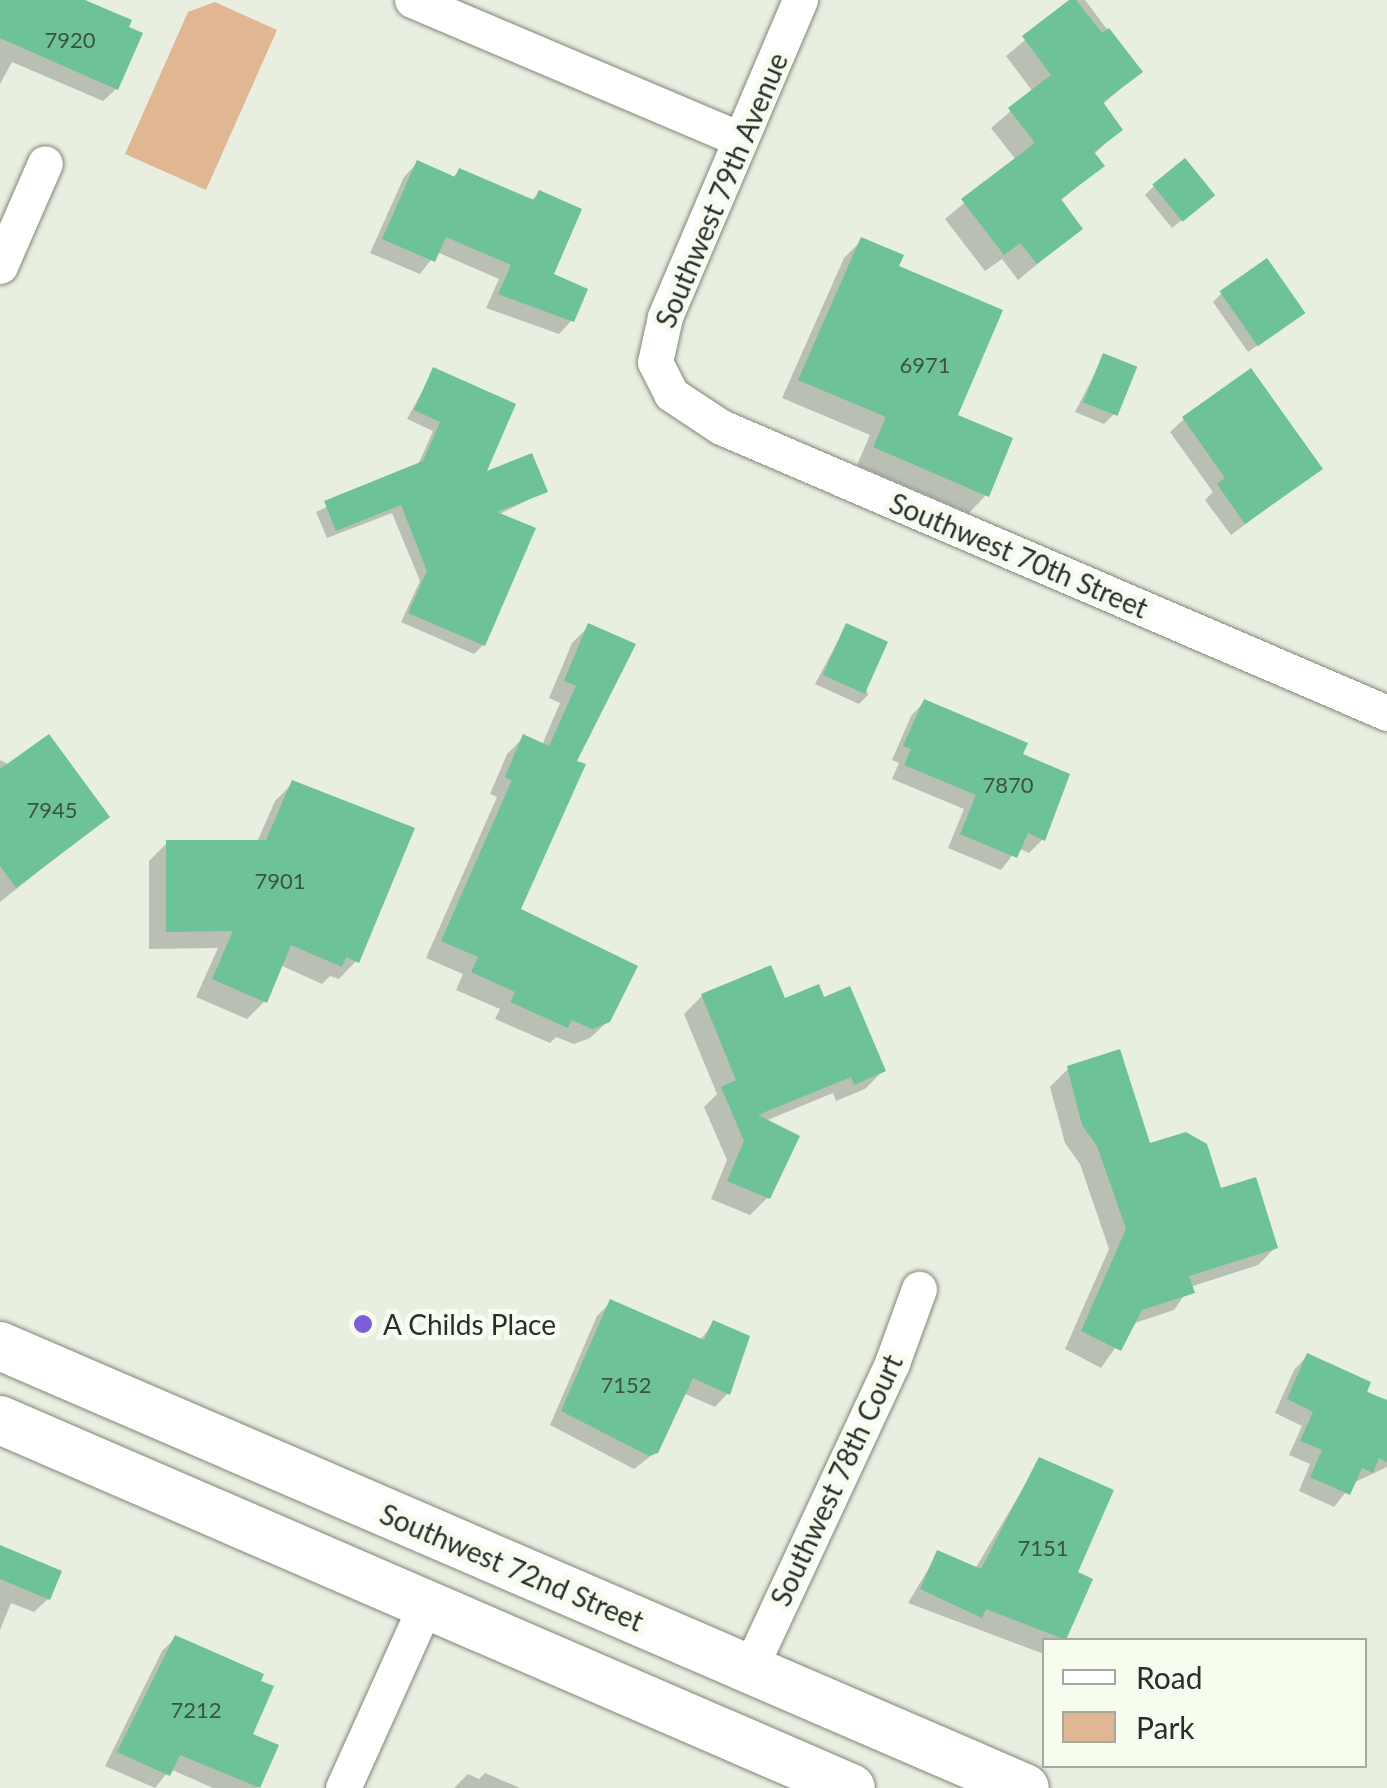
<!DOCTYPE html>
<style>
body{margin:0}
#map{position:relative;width:1387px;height:1788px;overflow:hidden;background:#e8efe0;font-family:Lato,sans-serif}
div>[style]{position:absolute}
.green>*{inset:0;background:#e1b692}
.shadow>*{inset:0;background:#0003}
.building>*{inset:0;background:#6dc297;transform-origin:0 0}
.roads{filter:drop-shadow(0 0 2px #808678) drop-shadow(0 0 2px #808678)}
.minor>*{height:35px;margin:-17.5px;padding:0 17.5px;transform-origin:17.5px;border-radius:17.5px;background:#fff}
.secondary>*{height:48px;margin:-24px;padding:0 24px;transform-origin:24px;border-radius:24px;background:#fff}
.dots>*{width:28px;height:28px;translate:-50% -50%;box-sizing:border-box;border:5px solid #f6fcee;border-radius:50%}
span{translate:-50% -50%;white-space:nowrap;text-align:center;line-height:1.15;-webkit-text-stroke:10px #f6fcee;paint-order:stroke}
.number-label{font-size:22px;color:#3c5344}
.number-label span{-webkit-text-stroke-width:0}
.street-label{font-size:28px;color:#2b2e28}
.poi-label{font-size:28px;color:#2b2e28}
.left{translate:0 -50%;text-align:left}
.legend{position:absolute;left:1042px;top:1638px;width:325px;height:130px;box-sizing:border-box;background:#f6fcee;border:2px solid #a5aa9f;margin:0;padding:12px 18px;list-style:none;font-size:30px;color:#2b2e28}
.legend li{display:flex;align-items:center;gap:20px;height:50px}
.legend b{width:50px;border:2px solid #a5aa9f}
</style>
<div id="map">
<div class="green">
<div style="clip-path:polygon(215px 2px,277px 30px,206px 190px,125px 154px,188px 12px)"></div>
</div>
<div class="shadow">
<div style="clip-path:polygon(0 0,78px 0,116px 89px,103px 101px,12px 62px,0 84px)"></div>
<div style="clip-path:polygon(1073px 0,1085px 0,1139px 72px,1102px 105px,1120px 130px,1093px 155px,1101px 166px,1059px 202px,1080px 229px,1018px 280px,1002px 259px,985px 271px,945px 219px,1016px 160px,991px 128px,1033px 92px,1006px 56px)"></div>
<div style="clip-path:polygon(417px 163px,452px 178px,460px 170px,530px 202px,539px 193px,550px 275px,572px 320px,559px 334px,486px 308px,499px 279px,437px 252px,420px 274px,370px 253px,404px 177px)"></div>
<div style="clip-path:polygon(1154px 186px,1203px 203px,1172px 228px,1145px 195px)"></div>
<div style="clip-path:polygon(862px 240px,896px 267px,986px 495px,969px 513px,857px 465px,870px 435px,782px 398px,844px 258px)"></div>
<div style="clip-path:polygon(1222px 293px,1302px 313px,1248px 352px,1213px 302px)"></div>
<div style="clip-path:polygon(1104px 356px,1113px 415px,1104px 424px,1075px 412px)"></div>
<div style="clip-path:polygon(434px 370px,482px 476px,545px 491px,498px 515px,483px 645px,474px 654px,401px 622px,420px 581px,392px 513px,327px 538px,316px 512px,418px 465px,433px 431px,407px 419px)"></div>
<div style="clip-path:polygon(1184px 419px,1320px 468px,1231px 535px,1205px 500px,1213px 492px,1170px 432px)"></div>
<div style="clip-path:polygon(589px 626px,574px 762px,518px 910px,608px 1021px,590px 1038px,574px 1044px,556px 1037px,550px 1043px,495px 1019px,500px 1009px,456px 990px,463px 974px,426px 958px,497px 797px,490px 794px,507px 754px,524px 737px,542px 745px,560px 703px,549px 698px,572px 643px)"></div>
<div style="clip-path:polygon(846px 626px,868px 695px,859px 704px,815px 684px)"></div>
<div style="clip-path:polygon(924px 702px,1020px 756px,1043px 839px,1029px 853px,1018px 848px,1001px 870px,948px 848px,964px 809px,892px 779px,899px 763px,892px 760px,911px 716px)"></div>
<div style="clip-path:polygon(0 760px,107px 817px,0 902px)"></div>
<div style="clip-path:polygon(293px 783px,356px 961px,339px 979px,330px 976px,322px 984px,280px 965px,265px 1001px,247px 1019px,196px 997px,218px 948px,149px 949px,149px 861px,167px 843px,257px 842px,275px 801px)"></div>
<div style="clip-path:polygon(702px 996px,823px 1000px,883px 1071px,865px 1089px,836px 1101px,833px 1093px,765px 1121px,768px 1197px,750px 1215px,711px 1199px,727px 1160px,704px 1107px,717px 1094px,684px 1014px)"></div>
<div style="clip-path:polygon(1068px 1069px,1149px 1147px,1219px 1191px,1276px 1247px,1258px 1265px,1190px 1287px,1174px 1310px,1132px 1324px,1101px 1368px,1065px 1349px,1109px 1249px,1080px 1164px,1065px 1143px,1050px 1087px)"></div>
<div style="clip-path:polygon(611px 1302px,699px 1341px,714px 1323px,728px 1393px,715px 1407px,683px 1393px,656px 1452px,634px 1469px,550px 1425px,597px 1316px)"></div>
<div style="clip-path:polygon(1307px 1356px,1387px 1403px,1387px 1467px,1353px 1483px,1334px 1507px,1299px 1491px,1310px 1464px,1289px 1455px,1302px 1426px,1275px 1413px,1294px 1370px)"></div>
<div style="clip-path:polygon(1040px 1460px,1074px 1574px,1090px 1581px,1063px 1640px,1044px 1640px,1044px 1654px,908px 1603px,938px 1553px,975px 1569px)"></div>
<div style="clip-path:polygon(0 1548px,48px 1599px,34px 1612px,11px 1603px,0 1630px)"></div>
<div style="clip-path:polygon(175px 1638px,249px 1735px,276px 1747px,257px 1788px,213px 1788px,170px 1769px,155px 1788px,105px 1766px,162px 1651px)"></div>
<div style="clip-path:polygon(485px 1773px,520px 1788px,454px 1788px,468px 1774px,479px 1779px)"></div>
</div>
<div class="building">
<div style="clip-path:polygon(0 0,85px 0,132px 20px,129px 27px,143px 33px,118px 90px,0 38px)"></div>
<div style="clip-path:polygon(1069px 0,1076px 0,1102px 33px,1109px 28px,1143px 72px,1103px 102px,1123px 130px,1094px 152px,1105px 166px,1061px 199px,1083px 229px,1037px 264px,1020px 243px,1004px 255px,961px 199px,1035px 143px,1008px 108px,1051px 75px,1022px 36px)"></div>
<div style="left:1185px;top:158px;width:48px;height:42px;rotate:51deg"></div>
<div style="clip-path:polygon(417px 160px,455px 177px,459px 168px,534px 200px,539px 190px,582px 209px,554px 274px,588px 289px,574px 322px,498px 294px,511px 265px,446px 237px,435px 262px,382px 239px)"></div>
<div style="clip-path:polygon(861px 237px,904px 255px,899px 266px,1003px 310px,958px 415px,1013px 438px,989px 497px,873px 447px,886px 417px,798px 380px)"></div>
<div style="left:1267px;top:258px;width:67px;height:58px;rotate:55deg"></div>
<div style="left:1103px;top:353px;width:37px;height:53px;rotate:22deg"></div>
<div style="clip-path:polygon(433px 367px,516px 404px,487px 471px,532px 453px,548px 492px,497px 512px,536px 528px,485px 646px,408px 613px,427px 571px,401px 505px,336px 531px,324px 501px,423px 461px,440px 422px,414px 410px)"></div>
<div style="clip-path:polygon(1251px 368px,1323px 469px,1245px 524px,1217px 484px,1225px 478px,1182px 417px)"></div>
<div style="clip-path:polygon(588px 623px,636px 644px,577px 761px,586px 764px,521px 909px,638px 966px,610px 1022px,592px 1029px,572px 1020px,568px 1028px,510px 1002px,515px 992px,471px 972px,478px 957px,441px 941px,512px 780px,505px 777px,523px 734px,549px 746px,576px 686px,564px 681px)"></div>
<div style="left:846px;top:623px;width:46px;height:57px;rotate:24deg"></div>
<div style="clip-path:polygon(924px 699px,1028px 743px,1023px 754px,1070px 774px,1045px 841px,1028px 833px,1017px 858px,960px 834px,976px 795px,904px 765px,911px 749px,903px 746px)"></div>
<div style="clip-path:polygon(49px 734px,110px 817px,16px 888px,0 866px,0 769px)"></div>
<div style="clip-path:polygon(292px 780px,415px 828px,359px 963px,346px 957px,342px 967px,291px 945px,267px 1003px,212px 979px,233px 931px,166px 932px,166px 840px,266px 840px)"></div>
<div style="clip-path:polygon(771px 965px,785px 998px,819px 984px,824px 997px,850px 986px,886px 1071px,854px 1085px,851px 1077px,758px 1115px,800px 1136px,770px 1199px,727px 1181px,744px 1141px,721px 1087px,736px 1080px,701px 994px)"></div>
<div style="clip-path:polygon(1120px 1049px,1150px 1143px,1186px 1132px,1207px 1144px,1221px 1188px,1256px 1177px,1278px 1248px,1189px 1276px,1195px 1293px,1142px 1310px,1121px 1351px,1081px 1331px,1126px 1229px,1097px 1146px,1082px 1125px,1067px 1066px)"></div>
<div style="clip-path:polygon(610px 1299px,704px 1340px,713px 1320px,750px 1336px,730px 1395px,693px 1378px,658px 1453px,649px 1456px,561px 1411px)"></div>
<div style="clip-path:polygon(1307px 1353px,1371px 1382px,1367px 1392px,1387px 1400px,1387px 1462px,1379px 1458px,1373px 1473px,1362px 1468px,1350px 1495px,1310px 1477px,1322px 1450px,1300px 1441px,1313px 1412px,1287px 1399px)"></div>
<div style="clip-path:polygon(1039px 1457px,1114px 1490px,1078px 1572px,1093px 1579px,1066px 1640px,986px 1609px,982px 1618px,920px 1589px,937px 1550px,981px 1569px)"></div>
<div style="clip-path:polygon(0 1545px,62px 1571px,50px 1600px,0 1579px)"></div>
<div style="clip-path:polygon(175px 1635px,264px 1674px,261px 1681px,274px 1686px,253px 1734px,279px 1745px,260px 1788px,180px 1755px,170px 1776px,117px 1752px)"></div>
</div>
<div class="roads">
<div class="minor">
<div style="left:412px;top:0;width:356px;rotate:23deg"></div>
<div style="left:800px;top:0;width:345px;rotate:113.1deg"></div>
<div style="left:665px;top:317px;width:46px;rotate:102.5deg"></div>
<div style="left:655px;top:362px;width:36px;rotate:63deg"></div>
<div style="left:671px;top:394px;width:60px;rotate:33.4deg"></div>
<div style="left:721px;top:427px;width:725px;rotate:23.24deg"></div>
<div style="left:0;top:266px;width:112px;rotate:-66.4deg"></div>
<div style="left:749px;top:1670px;width:339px;rotate:-65deg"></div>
<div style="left:892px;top:1363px;width:79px;rotate:-70deg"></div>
<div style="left:343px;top:1788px;width:202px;rotate:-65.7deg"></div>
</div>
<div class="secondary">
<div style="left:0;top:1346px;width:1116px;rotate:23.33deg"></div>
<div style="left:0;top:1420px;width:927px;rotate:23.39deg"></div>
</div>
</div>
<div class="dots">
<div style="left:363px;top:1324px;background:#7d5ed9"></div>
</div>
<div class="number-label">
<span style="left:70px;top:40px">7920</span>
<span style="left:925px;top:365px">6971</span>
<span style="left:1008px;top:785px">7870</span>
<span style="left:52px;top:810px">7945</span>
<span style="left:280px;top:881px">7901</span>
<span style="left:626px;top:1385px">7152</span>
<span style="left:1043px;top:1548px">7151</span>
<span style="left:196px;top:1710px">7212</span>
</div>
<div class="street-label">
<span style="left:721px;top:190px;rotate:-67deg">Southwest 79th Avenue</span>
<span style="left:1019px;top:555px;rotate:23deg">Southwest 70th Street</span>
<span style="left:836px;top:1480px;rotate:-65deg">Southwest 78th Court</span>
<span style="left:512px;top:1567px;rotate:23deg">Southwest 72nd Street</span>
</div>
<div class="poi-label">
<span class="left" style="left:383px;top:1324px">A Childs Place</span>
</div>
<ul class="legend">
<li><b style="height:12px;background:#fff"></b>Road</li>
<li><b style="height:28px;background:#e1b692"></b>Park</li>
</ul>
</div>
